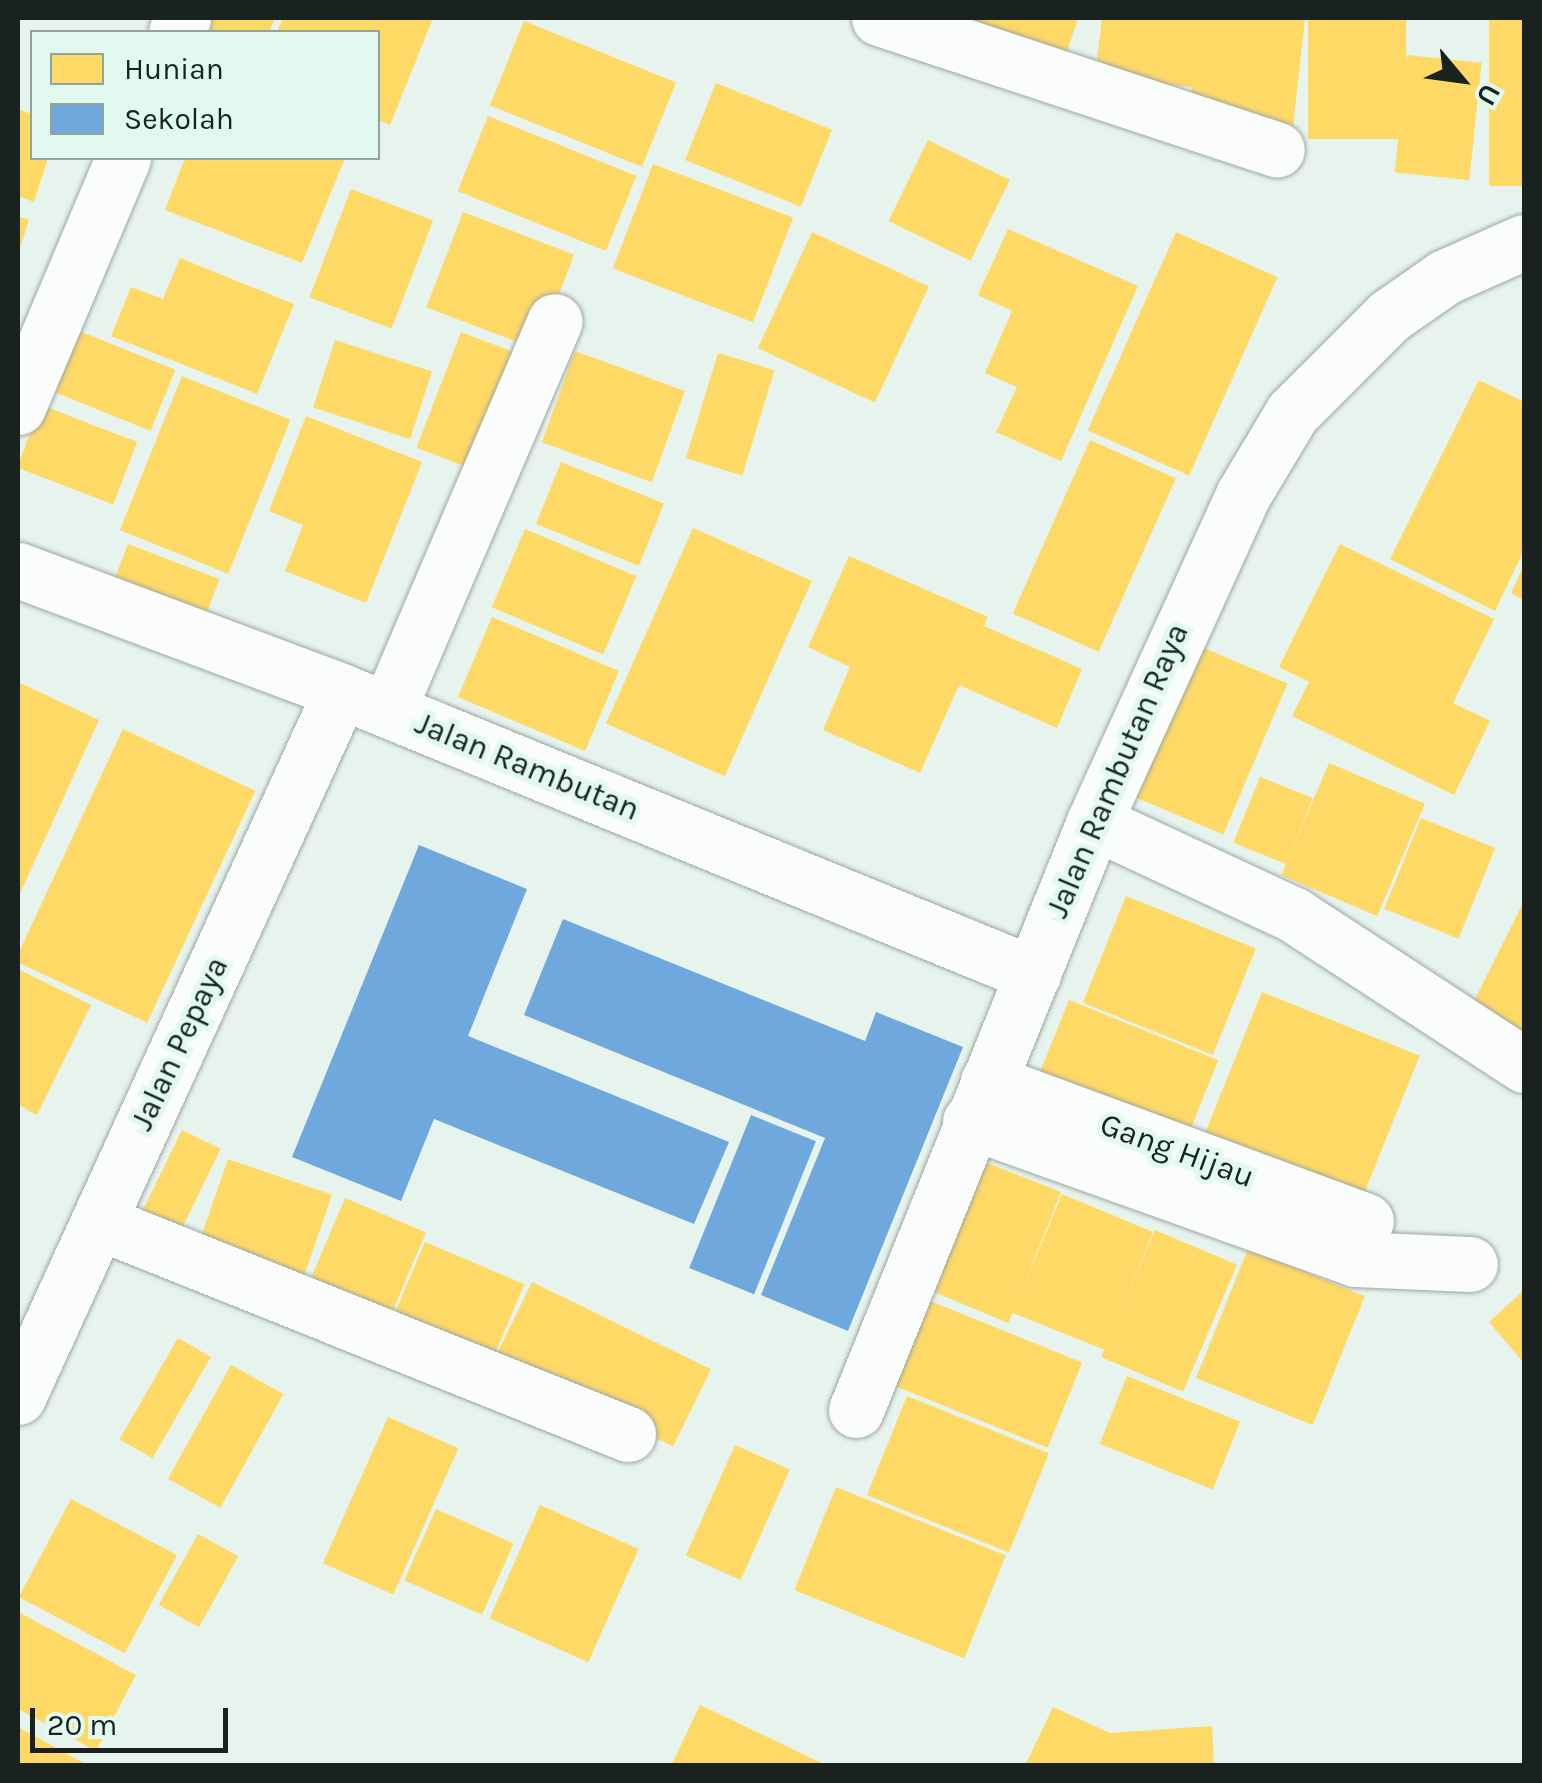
<!DOCTYPE html>
<style>
body{margin:0}
#map{position:relative;width:1542px;height:1783px;overflow:hidden;background:#e7f3ed;font-family:Karla,sans-serif}
div>[style]{position:absolute}
.homes>*{inset:0;background:#ffd966;transform-origin:0 0}
.schools>*{inset:0;background:#6fa8dc;transform-origin:0 0}
.roads{filter:drop-shadow(0 0 2px #9da7a2) drop-shadow(0 0 2px #9da7a2)}
.minor>*{height:55px;margin:-27.5px;padding:0 27.5px;transform-origin:27.5px;border-radius:27.5px;background:#fbfdfc}
span{translate:-50% -50%;white-space:nowrap;text-align:center;line-height:1.15;-webkit-text-stroke:10px #e1f9ee;paint-order:stroke}
.street-label{font-size:32px;color:#19221e}
.frame{position:absolute;inset:0;border:20px solid #19221e;pointer-events:none}
.legend{position:absolute;left:30px;top:30px;width:350px;height:130px;box-sizing:border-box;background:#e1f9ee;border:2px solid #91a39b;margin:0;padding:12px 18px;list-style:none;font-size:30px;color:#19221e}
.legend li{display:flex;align-items:center;gap:20px;height:50px}
.legend b{width:50px;border:2px solid #91a39b}
.north{position:absolute;left:1412px;top:30px;width:100px;height:100px;-webkit-text-stroke:8px #e1f9ee;paint-order:stroke;rotate:119deg;font-size:28px;font-weight:700;line-height:40px;text-align:center;color:#19221e}
.north::after{content:'';display:block;margin:auto;width:35px;height:45px;background:#19221e;clip-path:polygon(50% 0,100% 100%,50% 72%,0 100%)}
.scale{position:absolute;left:30px;top:1708px;width:198px;height:45px;box-sizing:border-box;border:5px solid #19221e;border-top:0;padding-left:12px;font-size:30px;line-height:35px;white-space:nowrap;color:#19221e;-webkit-text-stroke:8px #e1f9ee;paint-order:stroke}
</style>
<div id="map">
<div class="homes">
<div style="clip-path:polygon(203px 18px,275px 18px,269px 32px,197px 32px)"></div>
<div style="clip-path:polygon(283px 18px,433px 18px,390px 125px,378px 120px,378px 32px,277px 32px)"></div>
<div style="clip-path:polygon(977px 18px,1078px 18px,1065px 58px,973px 28px)"></div>
<div style="clip-path:polygon(1102px 18px,1305px 18px,1293px 127px,1189px 115px,1192px 87px,1095px 76px)"></div>
<div style="left:1308px;top:18px;width:98px;height:121px"></div>
<div style="left:1489px;top:18px;width:35px;height:168px"></div>
<div style="left:524px;top:21px;width:164px;height:91px;rotate:22deg"></div>
<div style="left:1407px;top:55px;width:75px;height:118px;rotate:6deg"></div>
<div style="left:716px;top:83px;width:125px;height:83px;rotate:22deg"></div>
<div style="clip-path:polygon(18px 109px,32px 114px,32px 158px,48px 158px,34px 202px,18px 196px)"></div>
<div style="left:488px;top:116px;width:160px;height:81px;rotate:22deg"></div>
<div style="left:928px;top:140px;width:91px;height:90px;rotate:26deg"></div>
<div style="clip-path:polygon(185px 158px,345px 158px,302px 263px,165px 210px)"></div>
<div style="left:653px;top:164px;width:150px;height:112px;rotate:21deg"></div>
<div style="left:351px;top:189px;width:88px;height:116px;rotate:21deg"></div>
<div style="left:463px;top:212px;width:119px;height:102px;rotate:21deg"></div>
<div style="clip-path:polygon(18px 216px,29px 220px,18px 254px)"></div>
<div style="clip-path:polygon(1008px 229px,1138px 286px,1061px 461px,996px 432px,1017px 387px,985px 373px,1012px 311px,978px 295px)"></div>
<div style="left:812px;top:232px;width:129px;height:128px;rotate:25deg"></div>
<div style="left:1176px;top:232px;width:111px;height:217px;rotate:24deg"></div>
<div style="clip-path:polygon(180px 258px,294px 304px,257px 394px,111px 336px,131px 287px,163px 299px)"></div>
<div style="left:77px;top:330px;width:106px;height:66px;rotate:22deg"></div>
<div style="left:461px;top:332px;width:59px;height:124px;rotate:21deg"></div>
<div style="left:335px;top:340px;width:102px;height:71px;rotate:18deg"></div>
<div style="left:575px;top:351px;width:117px;height:97px;rotate:20deg"></div>
<div style="left:718px;top:353px;width:59px;height:110px;rotate:17deg"></div>
<div style="left:182px;top:376px;width:117px;height:166px;rotate:22deg"></div>
<div style="clip-path:polygon(1479px 380px,1524px 402px,1524px 550px,1495px 611px,1390px 559px)"></div>
<div style="left:41px;top:405px;width:103px;height:67px;rotate:21deg"></div>
<div style="clip-path:polygon(306px 416px,422px 462px,366px 603px,285px 571px,303px 525px,269px 511px)"></div>
<div style="left:1090px;top:440px;width:94px;height:190px;rotate:24deg"></div>
<div style="left:561px;top:462px;width:111px;height:67px;rotate:22deg"></div>
<div style="left:693px;top:528px;width:130px;height:214px;rotate:24deg"></div>
<div style="left:525px;top:529px;width:121px;height:85px;rotate:23deg"></div>
<div style="left:128px;top:544px;width:98px;height:56px;rotate:21deg"></div>
<div style="clip-path:polygon(1340px 544px,1494px 619px,1453px 703px,1490px 721px,1454px 795px,1292px 716px,1309px 682px,1279px 667px)"></div>
<div style="clip-path:polygon(849px 556px,988px 617px,984px 626px,1082px 669px,1057px 728px,959px 685px,920px 773px,823px 730px,850px 667px,808px 647px)"></div>
<div style="clip-path:polygon(1524px 565px,1524px 600px,1511px 593px)"></div>
<div style="left:492px;top:617px;width:138px;height:87px;rotate:23deg"></div>
<div style="left:1199px;top:646px;width:96px;height:164px;rotate:23deg"></div>
<div style="clip-path:polygon(18px 682px,99px 720px,18px 898px)"></div>
<div style="left:123px;top:729px;width:146px;height:256px;rotate:25deg"></div>
<div style="left:1329px;top:763px;width:104px;height:122px;rotate:23deg"></div>
<div style="left:1260px;top:777px;width:57px;height:71px;rotate:22deg"></div>
<div style="left:1421px;top:818px;width:80px;height:98px;rotate:22deg"></div>
<div style="left:1126px;top:896px;width:140px;height:115px;rotate:22deg"></div>
<div style="clip-path:polygon(1524px 901px,1524px 1038px,1469px 1011px)"></div>
<div style="clip-path:polygon(18px 969px,91px 1005px,37px 1115px,18px 1105px)"></div>
<div style="left:1262px;top:992px;width:170px;height:154px;rotate:22deg"></div>
<div style="left:1069px;top:1000px;width:161px;height:97px;rotate:22deg"></div>
<div style="left:182px;top:1130px;width:43px;height:101px;rotate:26deg"></div>
<div style="clip-path:polygon(972px 1157px,1061px 1192px,1018px 1300px,1062px 1194px,1153px 1232px,1105px 1350px,1013px 1313px,1008px 1323px,920px 1286px)"></div>
<div style="left:228px;top:1159px;width:110px;height:85px;rotate:19deg"></div>
<div style="left:345px;top:1198px;width:88px;height:89px;rotate:23deg"></div>
<div style="left:1155px;top:1230px;width:89px;height:138px;rotate:23deg"></div>
<div style="left:425px;top:1242px;width:108px;height:77px;rotate:23deg"></div>
<div style="left:1248px;top:1249px;width:126px;height:139px;rotate:22deg"></div>
<div style="left:532px;top:1282px;width:199px;height:86px;rotate:26deg"></div>
<div style="clip-path:polygon(1524px 1290px,1524px 1363px,1489px 1322px)"></div>
<div style="left:930px;top:1301px;width:164px;height:92px;rotate:22deg"></div>
<div style="left:178px;top:1338px;width:38px;height:117px;rotate:30deg"></div>
<div style="left:231px;top:1365px;width:60px;height:130px;rotate:29deg"></div>
<div style="left:1127px;top:1376px;width:122px;height:73px;rotate:22deg"></div>
<div style="left:907px;top:1396px;width:153px;height:107px;rotate:22deg"></div>
<div style="left:388px;top:1417px;width:77px;height:160px;rotate:24deg"></div>
<div style="left:735px;top:1445px;width:60px;height:121px;rotate:24deg"></div>
<div style="left:836px;top:1487px;width:183px;height:111px;rotate:22deg"></div>
<div style="left:71px;top:1499px;width:120px;height:111px;rotate:28deg"></div>
<div style="left:540px;top:1505px;width:108px;height:124px;rotate:24deg"></div>
<div style="left:436px;top:1509px;width:85px;height:78px;rotate:24deg"></div>
<div style="left:198px;top:1534px;width:46px;height:81px;rotate:29deg"></div>
<div style="clip-path:polygon(18px 1612px,136px 1675px,96px 1751px,18px 1709px)"></div>
<div style="clip-path:polygon(700px 1705px,828px 1766px,671px 1766px)"></div>
<div style="clip-path:polygon(1053px 1707px,1110px 1733px,1212px 1726px,1214px 1766px,1025px 1766px)"></div>
<div style="clip-path:polygon(18px 1727px,89px 1766px,18px 1766px)"></div>
</div>
<div class="schools">
<div style="clip-path:polygon(419px 845px,527px 889px,468px 1036px,729px 1142px,694px 1224px,434px 1119px,401px 1201px,292px 1157px)"></div>
<div style="clip-path:polygon(563px 919px,865px 1041px,876px 1012px,963px 1047px,848px 1331px,761px 1295px,825px 1138px,524px 1015px)"></div>
<div style="left:751px;top:1115px;width:70px;height:165px;rotate:22deg"></div>
</div>
<div class="roads">
<div class="minor">
<div style="left:879px;top:18px;width:419px;rotate:18.3deg"></div>
<div style="left:176px;top:32px;width:16px;rotate:-63deg"></div>
<div style="left:18px;top:407px;width:270px;rotate:-67.1deg"></div>
<div style="left:18px;top:570px;width:345px;rotate:20.5deg"></div>
<div style="left:341px;top:691px;width:748px;rotate:22.24deg"></div>
<div style="left:388px;top:710px;width:423px;rotate:-66.8deg"></div>
<div style="left:1094px;top:822px;width:221px;rotate:24.9deg"></div>
<div style="left:1294px;top:915px;width:275px;rotate:33.1deg"></div>
<div style="left:988px;top:1081px;width:403px;rotate:20.3deg"></div>
<div style="left:970px;top:1121px;width:409px;rotate:19.7deg"></div>
<div style="left:1355px;top:1259px;width:115px;rotate:2.5deg"></div>
<div style="left:99px;top:1222px;width:570px;rotate:21.84deg"></div>
<div style="left:18px;top:1397px;width:776px;rotate:-65.42deg"></div>
<div style="left:856px;top:1410px;width:634px;rotate:-67.96deg"></div>
<div style="left:1094px;top:822px;width:359px;rotate:-65.5deg"></div>
<div style="left:1243px;top:495px;width:96px;rotate:-59.1deg"></div>
<div style="left:1292px;top:413px;width:137px;rotate:-45deg"></div>
<div style="left:1389px;top:316px;width:68px;rotate:-34.9deg"></div>
<div style="left:1445px;top:277px;width:86px;rotate:-23.9deg"></div>
</div>
</div>
<div class="street-label">
<span style="left:527px;top:767px;rotate:22deg">Jalan Rambutan</span>
<span style="left:1118px;top:771px;rotate:-67deg">Jalan Rambutan Raya</span>
<span style="left:180px;top:1044px;rotate:-65deg">Jalan Pepaya</span>
<span style="left:1177px;top:1151px;rotate:20deg">Gang Hijau</span>
</div>
<div class="frame"></div>
<ul class="legend">
<li><b style="height:28px;background:#ffd966"></b>Hunian</li>
<li><b style="height:28px;background:#6fa8dc"></b>Sekolah</li>
</ul>
<div class="north">U</div>
<div class="scale">20 m</div>
</div>
